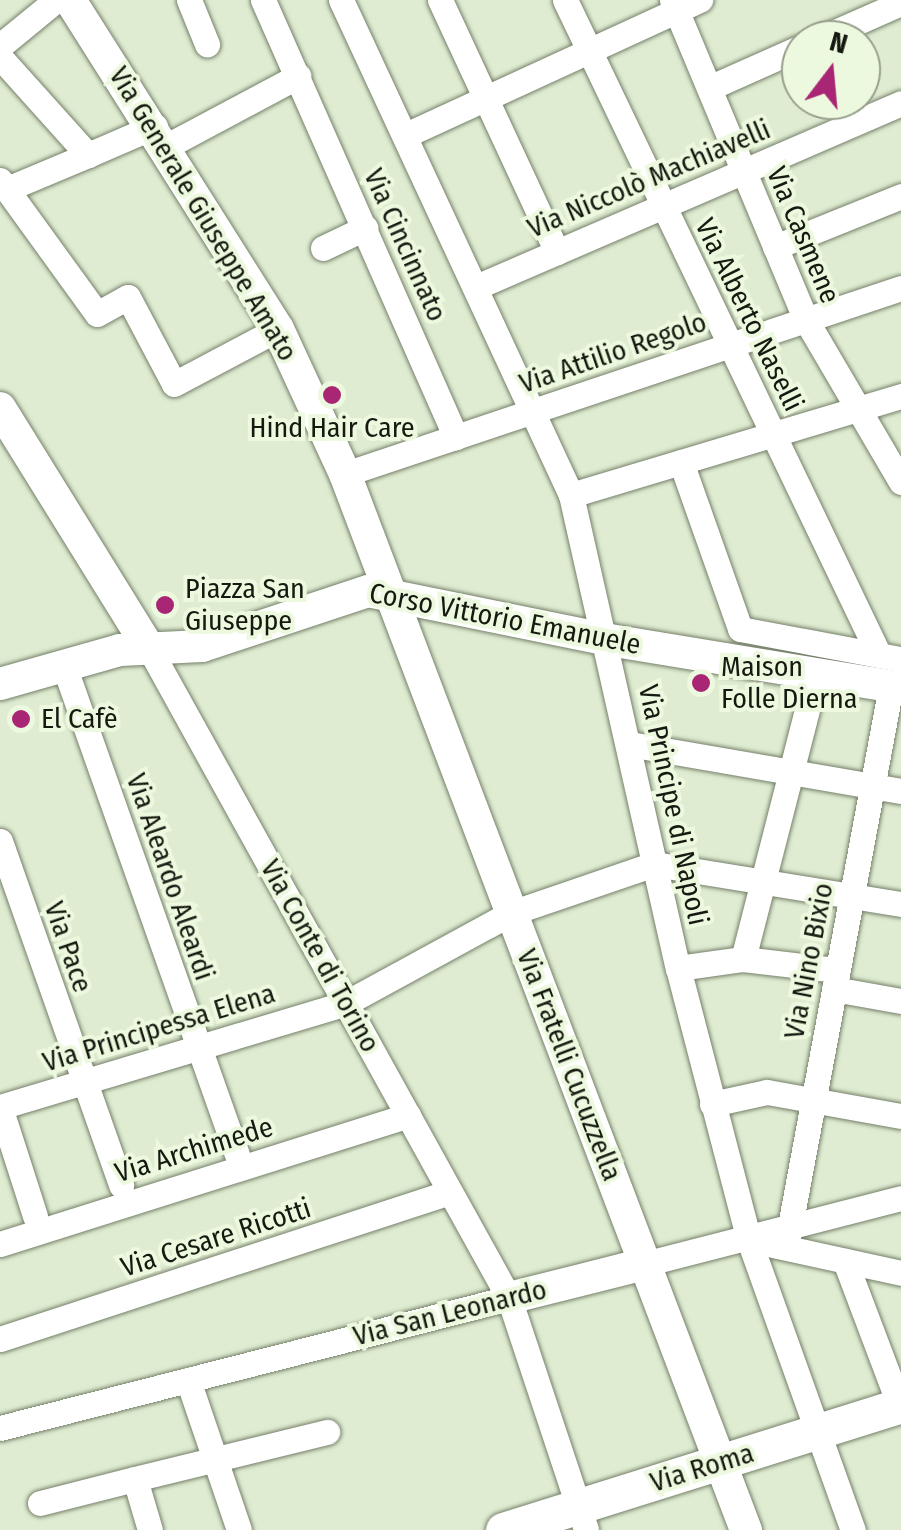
<!DOCTYPE html>
<meta charset="utf-8">
<style>
body{margin:0}
#map{position:relative;width:901px;height:1530px;overflow:hidden;background:#dfecd2;font-family:"Fira Sans Condensed",sans-serif}
div>[style]{position:absolute}
.roads{filter:drop-shadow(0 0 2px #758069) drop-shadow(0 0 2px #758069)}
.minor>*{height:25px;margin:-12.5px;padding:0 12.5px;transform-origin:12.5px;border-radius:12.5px;background:#fff}
.tertiary>*{height:32px;margin:-16px;padding:0 16px;transform-origin:16px;border-radius:16px;background:#fff}
.secondary>*{height:35px;margin:-17.5px;padding:0 17.5px;transform-origin:17.5px;border-radius:17.5px;background:#fff}
.dots>*{width:28px;height:28px;translate:-50% -50%;box-sizing:border-box;border:5px solid #edf9df;border-radius:50%}
span{translate:-50% -50%;white-space:nowrap;text-align:center;line-height:1.15;-webkit-text-stroke:8px #edf9df;paint-order:stroke}
.street-label{font-size:28px;color:#151910}
.poi-label{font-size:28px;color:#151910}
.left{translate:0 -50%;text-align:left}
.north{position:absolute;left:781px;top:20px;width:100px;height:100px;box-sizing:border-box;background:#edf9df;border:2px solid #979f8c;border-radius:50%;rotate:16deg;font-size:28px;font-weight:700;line-height:40px;text-align:center;color:#151910}
.north::after{content:'';display:block;margin:auto;width:35px;height:45px;background:#a82673;clip-path:polygon(50% 0,100% 100%,50% 72%,0 100%)}
</style>
<div id="map">
<div class="roads">
<div class="minor">
<div style="left:189px;top:0;width:48px;rotate:67.8deg"></div>
<div style="left:263px;top:0;width:478px;rotate:66.2deg"></div>
<div style="left:341px;top:0;width:546px;rotate:65.08deg"></div>
<div style="left:571px;top:495px;width:485px;rotate:77.3deg"></div>
<div style="left:678px;top:968px;width:281px;rotate:75.4deg"></div>
<div style="left:749px;top:1240px;width:308px;rotate:70.3deg"></div>
<div style="left:440px;top:0;width:278px;rotate:65.1deg"></div>
<div style="left:565px;top:0;width:726px;rotate:64.39deg"></div>
<div style="left:672px;top:0;width:347px;rotate:67.3deg"></div>
<div style="left:806px;top:320px;width:188px;rotate:59.6deg"></div>
<div style="left:817px;top:40px;width:92px;rotate:-23.8deg"></div>
<div style="left:0;top:46px;width:72px;rotate:-39.4deg"></div>
<div style="left:0;top:57px;width:132px;rotate:48.1deg"></div>
<div style="left:88px;top:155px;width:73px;rotate:-23.4deg"></div>
<div style="left:709px;top:88px;width:101px;rotate:-24deg"></div>
<div style="left:406px;top:135px;width:324px;rotate:-24.7deg"></div>
<div style="left:167px;top:146px;width:149px;rotate:-28.1deg"></div>
<div style="left:0;top:180px;width:165px;rotate:54.1deg"></div>
<div style="left:97px;top:314px;width:35px;rotate:-29deg"></div>
<div style="left:128px;top:297px;width:98px;rotate:62.1deg"></div>
<div style="left:174px;top:384px;width:118px;rotate:-27.9deg"></div>
<div style="left:7px;top:189px;width:88px;rotate:-22.8deg"></div>
<div style="left:775px;top:247px;width:136px;rotate:-22deg"></div>
<div style="left:323px;top:248px;width:47px;rotate:-25.5deg"></div>
<div style="left:476px;top:287px;width:463px;rotate:-23.4deg"></div>
<div style="left:681px;top:462px;width:177px;rotate:70.5deg"></div>
<div style="left:740px;top:629px;width:164px;rotate:10.6deg"></div>
<div style="left:345px;top:474px;width:586px;rotate:-18.5deg"></div>
<div style="left:571px;top:495px;width:345px;rotate:-16.7deg"></div>
<div style="left:149px;top:648px;width:743px;rotate:61.02deg"></div>
<div style="left:509px;top:1298px;width:244px;rotate:71.6deg"></div>
<div style="left:63px;top:663px;width:534px;rotate:70.51deg"></div>
<div style="left:629px;top:744px;width:276px;rotate:9.8deg"></div>
<div style="left:0;top:841px;width:365px;rotate:70.6deg"></div>
<div style="left:743px;top:959px;width:294px;rotate:-75.6deg"></div>
<div style="left:678px;top:968px;width:66px;rotate:-7.9deg"></div>
<div style="left:743px;top:959px;width:95px;rotate:6.7deg"></div>
<div style="left:834px;top:989px;width:68px;rotate:10.2deg"></div>
<div style="left:712px;top:1104px;width:56px;rotate:-12.3deg"></div>
<div style="left:767px;top:1092px;width:136px;rotate:10.2deg"></div>
<div style="left:35px;top:1216px;width:114px;rotate:-107.8deg"></div>
<div style="left:0;top:1107px;width:361px;rotate:-16.7deg"></div>
<div style="left:346px;top:1003px;width:188px;rotate:-28.6deg"></div>
<div style="left:511px;top:913px;width:151px;rotate:-18.9deg"></div>
<div style="left:654px;top:864px;width:250px;rotate:9.2deg"></div>
<div style="left:0;top:1244px;width:428px;rotate:-17.5deg"></div>
<div style="left:773px;top:1245px;width:131px;rotate:12.3deg"></div>
<div style="left:786px;top:1247px;width:571px;rotate:-79.4deg"></div>
<div style="left:845px;top:1261px;width:158px;rotate:69.3deg"></div>
<div style="left:644px;top:1264px;width:265px;rotate:-14.4deg"></div>
<div style="left:0;top:1339px;width:473px;rotate:-18.1deg"></div>
<div style="left:188px;top:1380px;width:158px;rotate:71.2deg"></div>
<div style="left:0;top:1428px;width:525px;rotate:-14.33deg"></div>
<div style="left:40px;top:1503px;width:98px;rotate:-14.2deg"></div>
<div style="left:150px;top:1530px;width:53px;rotate:-106.4deg"></div>
<div style="left:135px;top:1479px;width:198px;rotate:-13.8deg"></div>
</div>
<div class="tertiary">
<div style="left:70px;top:0;width:389px;rotate:57.7deg"></div>
<div style="left:278px;top:329px;width:160px;rotate:65.2deg"></div>
<div style="left:345px;top:474px;width:1130px;rotate:69.21deg"></div>
<div style="left:0;top:408px;width:282px;rotate:58.2deg"></div>
<div style="left:0;top:684px;width:125px;rotate:-15.8deg"></div>
<div style="left:120px;top:650px;width:82px;rotate:-2.8deg"></div>
<div style="left:202px;top:646px;width:175px;rotate:-18.3deg"></div>
<div style="left:368px;top:591px;width:246px;rotate:11.5deg"></div>
<div style="left:609px;top:640px;width:296px;rotate:9.3deg"></div>
<div style="left:509px;top:1298px;width:139px;rotate:-14.1deg"></div>
</div>
<div class="secondary">
<div style="left:503px;top:1530px;width:417px;rotate:-17.4deg"></div>
</div>
</div>
<div class="dots">
<div style="left:332px;top:395px;background:#a82673"></div>
<div style="left:165px;top:605px;background:#a82673"></div>
<div style="left:701px;top:683px;background:#a82673"></div>
<div style="left:21px;top:719px;background:#a82673"></div>
</div>
<div class="street-label">
<span style="left:649px;top:179px;rotate:-23deg">Via Niccolò Machiavelli</span>
<span style="left:203px;top:214px;rotate:59deg">Via Generale Giuseppe Amato</span>
<span style="left:803px;top:235px;rotate:67deg">Via Casmene</span>
<span style="left:405px;top:245px;rotate:66deg">Via Cincinnato</span>
<span style="left:749px;top:315px;rotate:64deg">Via Alberto Naselli</span>
<span style="left:613px;top:353px;rotate:-19deg">Via Attilio Regolo</span>
<span style="left:505px;top:619px;rotate:11deg">Corso Vittorio Emanuele</span>
<span style="left:673px;top:805px;rotate:78deg">Via Principe di Napoli</span>
<span style="left:170px;top:877px;rotate:71deg">Via Aleardo Aleardi</span>
<span style="left:68px;top:947px;rotate:71deg">Via Pace</span>
<span style="left:320px;top:956px;rotate:61deg">Via Conte di Torino</span>
<span style="left:809px;top:961px;rotate:-79deg">Via Nino Bixio</span>
<span style="left:159px;top:1028px;rotate:-17deg">Via Principessa Elena</span>
<span style="left:569px;top:1065px;rotate:69deg">Via Fratelli Cucuzzella</span>
<span style="left:194px;top:1150px;rotate:-17deg">Via Archimede</span>
<span style="left:216px;top:1238px;rotate:-18deg">Via Cesare Ricotti</span>
<span style="left:450px;top:1313px;rotate:-14deg">Via San Leonardo</span>
<span style="left:702px;top:1468px;rotate:-17deg">Via Roma</span>
</div>
<div class="poi-label">
<span style="left:332px;top:428px">Hind Hair Care</span>
<span class="left" style="left:185px;top:605px">Piazza San<br>Giuseppe</span>
<span class="left" style="left:721px;top:683px">Maison<br>Folle Dierna</span>
<span class="left" style="left:41px;top:719px">El Cafè</span>
</div>
<div class="north">N</div>
</div>
